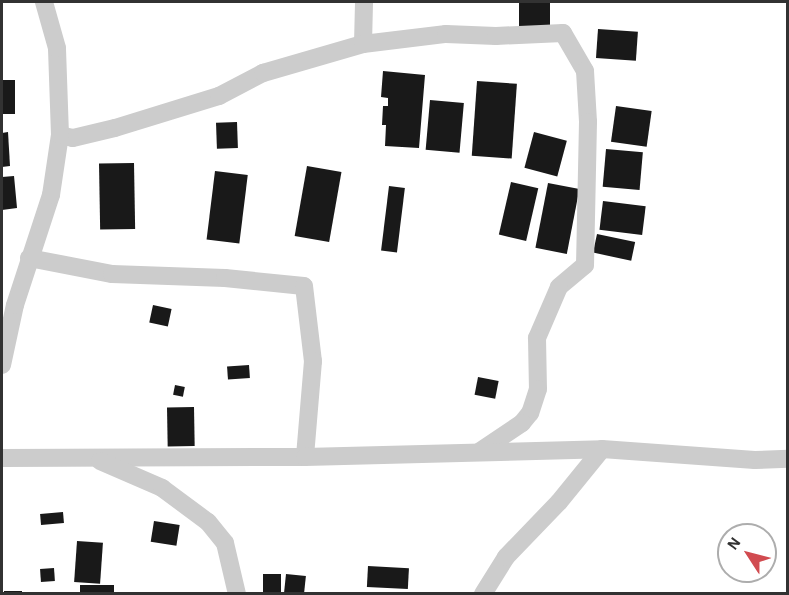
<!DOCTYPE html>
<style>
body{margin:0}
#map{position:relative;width:789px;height:595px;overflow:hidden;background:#fff;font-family:"Alegreya Sans",sans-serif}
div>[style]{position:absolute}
.building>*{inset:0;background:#191919;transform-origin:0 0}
.minor>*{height:18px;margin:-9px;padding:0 9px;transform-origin:9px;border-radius:9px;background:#ccc}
span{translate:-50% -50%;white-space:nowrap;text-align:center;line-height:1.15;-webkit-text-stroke:6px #fff;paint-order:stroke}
.frame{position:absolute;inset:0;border:3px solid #323232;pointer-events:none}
.north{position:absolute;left:717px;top:523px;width:60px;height:60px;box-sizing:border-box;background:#fff;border:2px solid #adadad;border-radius:50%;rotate:306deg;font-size:16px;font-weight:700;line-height:24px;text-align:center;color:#323232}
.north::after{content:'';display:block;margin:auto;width:21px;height:27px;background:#d14b50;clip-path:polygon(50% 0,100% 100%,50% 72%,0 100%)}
</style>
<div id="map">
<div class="building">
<div style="left:519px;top:2px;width:31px;height:26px"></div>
<div style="left:598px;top:29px;width:40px;height:29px;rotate:4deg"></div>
<div style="clip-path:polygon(383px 71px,425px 75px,419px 148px,385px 146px,386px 125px,382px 125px,383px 106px,388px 106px,388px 98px,381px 97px)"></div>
<div style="left:2px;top:80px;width:13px;height:34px"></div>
<div style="left:477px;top:81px;width:40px;height:75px;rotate:4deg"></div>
<div style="left:430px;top:100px;width:34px;height:50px;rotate:5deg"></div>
<div style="left:616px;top:106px;width:36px;height:36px;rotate:8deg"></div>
<div style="left:237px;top:122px;width:26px;height:21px;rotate:88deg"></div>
<div style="clip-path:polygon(8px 132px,10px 166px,2px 167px,2px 133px)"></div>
<div style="left:534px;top:132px;width:34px;height:37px;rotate:15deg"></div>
<div style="left:606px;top:149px;width:37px;height:38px;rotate:5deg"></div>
<div style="left:134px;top:163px;width:66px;height:35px;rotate:89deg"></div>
<div style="left:307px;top:166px;width:35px;height:71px;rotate:10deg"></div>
<div style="left:215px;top:171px;width:33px;height:69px;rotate:7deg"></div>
<div style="clip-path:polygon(14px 176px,17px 208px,2px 210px,2px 177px)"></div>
<div style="left:511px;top:182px;width:28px;height:54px;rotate:13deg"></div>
<div style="left:548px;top:183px;width:32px;height:66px;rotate:11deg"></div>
<div style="left:389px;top:186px;width:16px;height:65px;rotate:7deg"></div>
<div style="left:603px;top:201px;width:43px;height:29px;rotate:7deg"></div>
<div style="left:597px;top:234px;width:39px;height:19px;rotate:12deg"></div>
<div style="left:153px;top:305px;width:19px;height:18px;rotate:12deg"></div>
<div style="left:249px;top:365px;width:13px;height:22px;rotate:86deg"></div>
<div style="left:478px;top:377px;width:21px;height:18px;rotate:11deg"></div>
<div style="left:175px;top:385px;width:10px;height:10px;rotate:11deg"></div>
<div style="left:194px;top:407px;width:39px;height:27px;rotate:89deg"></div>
<div style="left:63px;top:512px;width:11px;height:23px;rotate:85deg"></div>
<div style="left:154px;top:521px;width:26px;height:21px;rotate:9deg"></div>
<div style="left:77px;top:541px;width:26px;height:41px;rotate:4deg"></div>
<div style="left:368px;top:566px;width:41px;height:21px;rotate:3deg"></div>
<div style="left:54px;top:568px;width:13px;height:14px;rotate:86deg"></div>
<div style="left:263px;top:574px;width:18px;height:20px"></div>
<div style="left:286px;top:574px;width:20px;height:20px;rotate:6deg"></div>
<div style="left:80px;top:585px;width:34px;height:9px"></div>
<div style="left:4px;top:591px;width:18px;height:3px"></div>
</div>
<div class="minor">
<div style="left:363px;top:44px;width:42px;rotate:-88.6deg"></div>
<div style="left:60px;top:135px;width:13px;rotate:13deg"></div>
<div style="left:73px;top:138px;width:43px;rotate:-13.4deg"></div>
<div style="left:115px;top:128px;width:109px;rotate:-17.1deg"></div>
<div style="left:219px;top:96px;width:50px;rotate:-27.6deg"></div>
<div style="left:263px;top:73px;width:104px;rotate:-16.2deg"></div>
<div style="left:363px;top:44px;width:84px;rotate:-6.9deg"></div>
<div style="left:446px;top:34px;width:50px;rotate:2.3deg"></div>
<div style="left:496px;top:36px;width:67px;rotate:-2.6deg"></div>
<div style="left:563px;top:33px;width:44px;rotate:59.9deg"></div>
<div style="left:585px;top:71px;width:51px;rotate:86.6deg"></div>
<div style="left:588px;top:122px;width:143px;rotate:91.2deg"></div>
<div style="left:585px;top:265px;width:34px;rotate:140deg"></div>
<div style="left:559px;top:287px;width:56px;rotate:113.3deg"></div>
<div style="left:537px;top:338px;width:51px;rotate:88.9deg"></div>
<div style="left:538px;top:389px;width:25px;rotate:108deg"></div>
<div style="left:530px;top:413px;width:13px;rotate:129deg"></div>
<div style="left:522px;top:423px;width:52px;rotate:146deg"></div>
<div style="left:29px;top:258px;width:85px;rotate:10.9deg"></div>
<div style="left:112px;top:274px;width:113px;rotate:2deg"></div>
<div style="left:225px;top:278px;width:79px;rotate:5.8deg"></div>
<div style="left:304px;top:286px;width:76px;rotate:83.2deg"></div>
<div style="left:313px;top:361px;width:96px;rotate:94.8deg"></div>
<div style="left:2px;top:365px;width:61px;rotate:-77.8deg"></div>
<div style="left:15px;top:305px;width:116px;rotate:-71.9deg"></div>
<div style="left:51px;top:195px;width:61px;rotate:-81.5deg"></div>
<div style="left:60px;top:135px;width:87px;rotate:-92deg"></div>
<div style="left:57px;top:48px;width:48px;rotate:-105.8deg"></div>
<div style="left:2px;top:458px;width:303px;rotate:-0.2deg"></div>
<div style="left:305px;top:457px;width:297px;rotate:-1.5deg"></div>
<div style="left:602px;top:449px;width:153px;rotate:4.1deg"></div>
<div style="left:755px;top:460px;width:33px;rotate:-2deg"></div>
<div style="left:100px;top:461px;width:68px;rotate:23.5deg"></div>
<div style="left:162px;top:488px;width:57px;rotate:36.5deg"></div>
<div style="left:208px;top:522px;width:27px;rotate:51deg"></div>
<div style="left:225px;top:543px;width:52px;rotate:76.8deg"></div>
<div style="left:483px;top:594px;width:44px;rotate:-58.1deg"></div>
<div style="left:506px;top:557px;width:76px;rotate:-46.1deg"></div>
<div style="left:559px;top:502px;width:68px;rotate:-50.9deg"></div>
</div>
<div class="frame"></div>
<div class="north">N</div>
</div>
